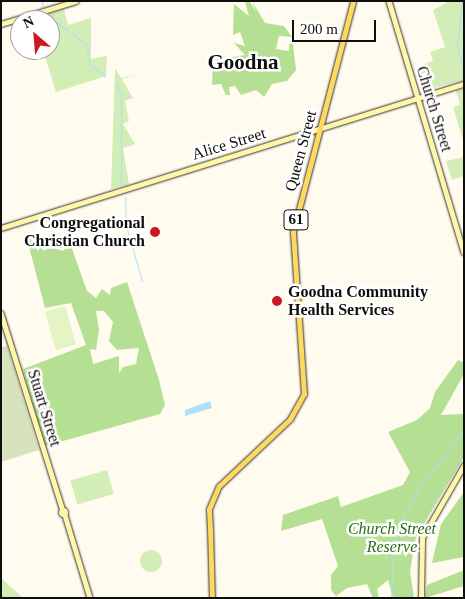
<!DOCTYPE html>
<style>
body{margin:0}
#map{position:relative;width:465px;height:599px;overflow:hidden;background:#fffcef;font-family:Georgia,serif}
div>[style]{position:absolute}
.green>*{inset:0;background:#d2edb5;transform-origin:0 0}
.round{border-radius:50%}
.forest>*{inset:0;background:#b5df92}
.cemetery>*{inset:0;background:#d7e3bd}
.pitch>*{inset:0;background:#e4f4c7;transform-origin:0 0}
.water>*{inset:0;background:#aedefb}
.stream>*{height:1px;margin:-0.5px;padding:0 0.5px;transform-origin:0.5px;border-radius:0.5px;background:#aedefb}
.roads{filter:drop-shadow(0 0 1px #303030) drop-shadow(0 0 1px #303030)}
.secondary>*{height:4.5px;margin:-2.25px;padding:0 2.25px;transform-origin:2.25px;border-radius:2.25px;background:#fff6aa}
.secondary>.ring{margin:-2.25px;padding:0;box-sizing:content-box;background:none;border:4.5px solid #fff6aa;border-radius:50%}
.primary>*{height:5px;margin:-2.5px;padding:0 2.5px;transform-origin:2.5px;border-radius:2.5px;background:#ffd85f}
.dots>*{width:14px;height:14px;translate:-50% -50%;box-sizing:border-box;border:2px solid #fff;border-radius:50%}
span{translate:-50% -50%;white-space:nowrap;text-align:center;line-height:1.15;-webkit-text-stroke:5px #fff;paint-order:stroke}
.shield-label span{padding:1px 4px;background:#fff;border:1px solid;border-radius:4px;-webkit-text-stroke-width:0}
.shield-label{font-size:15px;color:#0e0e0e;font-weight:700}
.street-label{font-size:16px;color:#0e0e0e}
.poi-label{font-size:16px;color:#0e0e0e;font-weight:700}
.right{translate:-100% -50%;text-align:right}
.left{translate:0 -50%;text-align:left}
.park-label{font-size:16px;color:#296c18;font-style:italic}
.district-label{font-size:21px;color:#0e0e0e;font-weight:700}
.frame{position:absolute;inset:0;border:2px solid #0e0e0e;pointer-events:none}
.north{position:absolute;left:10px;top:10px;width:50px;height:50px;box-sizing:border-box;background:#fff;border:1px solid #9f9f9f;border-radius:50%;rotate:333deg;font-size:14px;font-weight:700;line-height:20px;text-align:center;color:#0e0e0e}
.north::after{content:'';display:block;margin:auto;width:18px;height:22px;background:#ca1921;clip-path:polygon(50% 0,100% 100%,50% 72%,0 100%)}
.scale{position:absolute;left:292px;top:20px;width:84px;height:22px;box-sizing:border-box;border:2px solid #0e0e0e;border-top:0;padding-left:6px;font-size:15px;line-height:18px;white-space:nowrap;color:#0e0e0e;-webkit-text-stroke:4px #fff;paint-order:stroke}
</style>
<div id="map">
<div class="green">
<div style="clip-path:polygon(450px 1px,464px 1px,464px 80px,425px 90px,418px 66px,433px 61px,430px 52px,445px 47px,433px 10px)"></div>
<div style="clip-path:polygon(64px 9px,68px 25px,91px 18px,91px 59px,107px 56px,106px 76px,56px 92px,43px 50px,50px 50px,50px 20px,33px 19px)"></div>
<div style="clip-path:polygon(115px 68px,121px 78px,135px 75px,122px 79px,133px 98px,125px 101px,129px 121px,123px 124px,135px 144px,123px 148px,129px 184px,111px 189px)"></div>
<div style="clip-path:polygon(464px 89px,464px 143px,453px 107px,460px 105px,456px 91px)"></div>
<div style="clip-path:polygon(464px 157px,464px 176px,452px 180px,446px 161px)"></div>
<div style="left:107px;top:470px;width:25px;height:38px;rotate:74deg"></div>
<div class="round" style="left:140px;top:550px;width:22px;height:22px"></div>
<div style="clip-path:polygon(1px 578px,23px 598px,1px 598px)"></div>
</div>
<div class="forest">
<div style="clip-path:polygon(252px 1px,265px 23px,284px 26px,292px 37px,279px 36px,276px 49px,289px 51px,289px 44px,293px 44px,296px 70px,287px 81px,272px 84px,264px 97px,256px 90px,241px 95px,235px 86px,229px 87px,230px 95px,226px 95px,221px 84px,212px 85px,213px 60px,245px 55px,234px 43px,245px 46px,240px 32px,233px 35px,234px 4px,249px 16px,245px 2px,250px 2px,256px 12px)"></div>
<div style="clip-path:polygon(evenodd,26px 235px,34px 236px,32px 241px,38px 251px,42px 244px,43px 251px,51px 247px,63px 251px,70px 243px,87px 291px,96px 298px,102px 289px,110px 295px,111px 288px,127px 282px,159px 380px,165px 405px,160px 414px,45px 446px,23px 369px,86px 345px,71px 303px,45px 308px,26px 235px,96px 311px,104px 311px,113px 322px,109px 341px,117px 350px,139px 348px,136px 364px,123px 367px,119px 373px,119px 356px,93px 364px,90px 349px,96px 350px,99px 330px,96px 311px)"></div>
<div style="clip-path:polygon(458px 360px,464px 363px,464px 374px,441px 415px,464px 414px,464px 457px,416px 537px,410px 571px,414px 598px,393px 598px,388px 580px,377px 589px,379px 598px,373px 598px,367px 584px,347px 588px,336px 596px,331px 590px,331px 575px,338px 566px,322px 519px,281px 531px,283px 515px,338px 496px,341px 507px,403px 485px,410px 472px,388px 432px,417px 420px,430px 408px,435px 392px)"></div>
<div style="clip-path:polygon(464px 492px,464px 557px,432px 563px,441px 524px)"></div>
<div style="clip-path:polygon(464px 570px,464px 586px,425px 598px,427px 585px)"></div>
</div>
<div class="cemetery">
<div style="clip-path:polygon(7px 346px,39px 450px,1px 462px,1px 347px)"></div>
</div>
<div class="pitch">
<div style="left:65px;top:306px;width:40px;height:21px;rotate:74deg"></div>
</div>
<div class="water">
<div style="clip-path:polygon(210px 401px,212px 408px,185px 416px,185px 410px)"></div>
</div>
<div class="stream">
<div style="left:42px;top:1px;width:6px;rotate:81deg"></div>
<div style="left:462px;top:1px;width:44px;rotate:96.5deg"></div>
<div style="left:457px;top:45px;width:29px;rotate:76deg"></div>
<div style="left:47px;top:15px;width:49px;rotate:36.6deg"></div>
<div style="left:86px;top:44px;width:21px;rotate:79deg"></div>
<div style="left:90px;top:65px;width:19px;rotate:36deg"></div>
<div style="left:116px;top:83px;width:13px;rotate:67deg"></div>
<div style="left:121px;top:95px;width:89px;rotate:90deg"></div>
<div style="left:125px;top:197px;width:29px;rotate:88deg"></div>
<div style="left:126px;top:226px;width:57px;rotate:73.8deg"></div>
<div style="left:391px;top:598px;width:50px;rotate:-87.7deg"></div>
<div style="left:393px;top:548px;width:26px;rotate:-74deg"></div>
<div style="left:400px;top:523px;width:40px;rotate:-62deg"></div>
<div style="left:419px;top:488px;width:73px;rotate:-52.2deg"></div>
</div>
<div class="roads">
<div class="secondary">
<div style="left:389px;top:1px;width:262px;rotate:73.4deg"></div>
<div style="left:1px;top:24px;width:78px;rotate:-17deg"></div>
<div style="left:1px;top:228px;width:485px;rotate:-17.3deg"></div>
<div style="left:1px;top:313px;width:207px;rotate:72.6deg"></div>
<div class="ring" style="left:61.5px;top:510.5px;width:0.5px;height:0.5px"></div>
<div style="left:65px;top:515px;width:87px;rotate:73.2deg"></div>
<div style="left:421px;top:598px;width:60px;rotate:-89deg"></div>
<div style="left:422px;top:538px;width:84px;rotate:-60.1deg"></div>
</div>
<div class="primary">
<div style="left:210px;top:528px;width:70px;rotate:88.4deg"></div>
<div style="left:210px;top:529px;width:20px;rotate:-93deg"></div>
<div style="left:209px;top:509px;width:25px;rotate:-67deg"></div>
<div style="left:219px;top:486px;width:98px;rotate:-43.3deg"></div>
<div style="left:290px;top:419px;width:29px;rotate:-61deg"></div>
<div style="left:304px;top:394px;width:162px;rotate:-93.9deg"></div>
<div style="left:293px;top:232px;width:239px;rotate:-75.4deg"></div>
</div>
</div>
<div class="dots">
<div style="left:155px;top:232px;background:#ca1921"></div>
<div style="left:277px;top:301px;background:#ca1921"></div>
</div>
<div class="shield-label">
<span style="left:296px;top:220px">61</span>
</div>
<div class="street-label">
<span style="left:434px;top:109px;rotate:73deg">Church Street</span>
<span style="left:229px;top:144px;rotate:-17deg">Alice Street</span>
<span style="left:301px;top:151px;rotate:-75deg">Queen Street</span>
<span style="left:44px;top:408px;rotate:73deg">Stuart Street</span>
</div>
<div class="poi-label">
<span class="right" style="left:145px;top:232px">Congregational<br>Christian Church</span>
<span class="left" style="left:288px;top:301px">Goodna Community<br>Health Services</span>
</div>
<div class="park-label">
<span style="left:392px;top:538px">Church Street<br>Reserve</span>
</div>
<div class="district-label">
<span style="left:243px;top:62px">Goodna</span>
</div>
<div class="frame"></div>
<div class="north">N</div>
<div class="scale">200 m</div>
</div>
